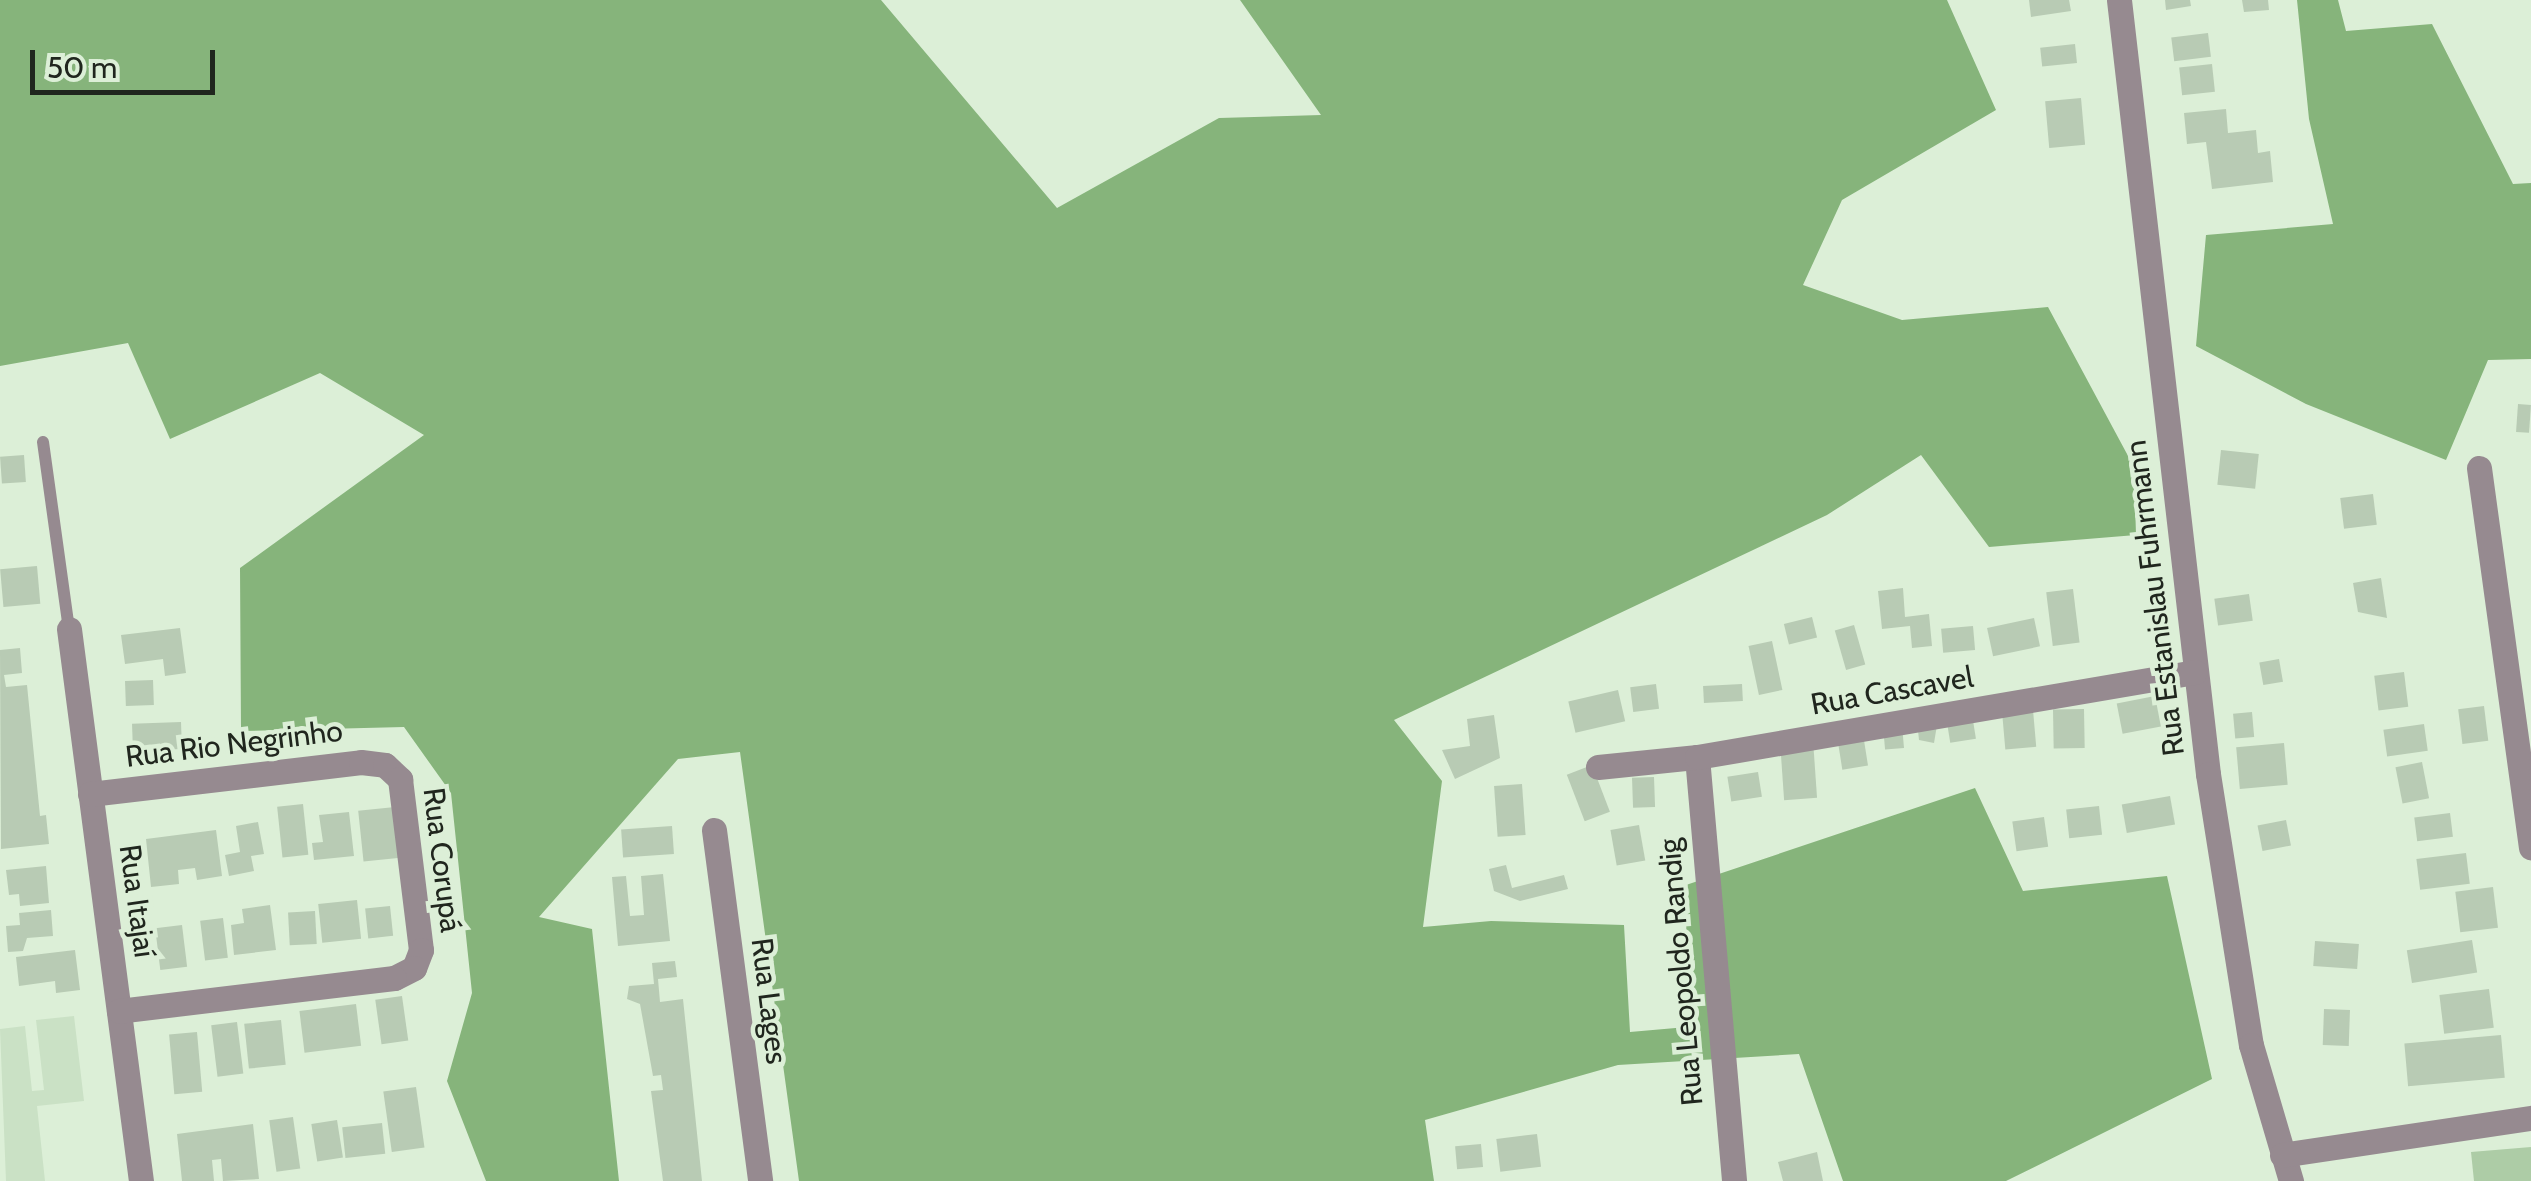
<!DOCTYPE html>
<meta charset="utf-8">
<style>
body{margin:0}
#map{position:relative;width:2531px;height:1181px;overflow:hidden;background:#dcefd7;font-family:Cabin,sans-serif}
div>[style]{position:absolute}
.built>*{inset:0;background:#cae1c5}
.green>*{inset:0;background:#adcca6}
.forest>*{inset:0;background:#86b47b}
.building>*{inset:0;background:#b8cbb4;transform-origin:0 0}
.service>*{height:12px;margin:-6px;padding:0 6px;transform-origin:6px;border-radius:6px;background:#968a90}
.minor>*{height:25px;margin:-12.5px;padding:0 12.5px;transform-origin:12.5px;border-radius:12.5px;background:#968a90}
span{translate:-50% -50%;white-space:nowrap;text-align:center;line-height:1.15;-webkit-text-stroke:9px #dcefd7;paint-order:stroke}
.street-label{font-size:30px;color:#20261e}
.scale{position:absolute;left:30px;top:50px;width:185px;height:45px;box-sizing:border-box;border:5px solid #20261e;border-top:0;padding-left:12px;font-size:30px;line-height:35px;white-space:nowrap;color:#20261e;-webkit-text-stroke:8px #dcefd7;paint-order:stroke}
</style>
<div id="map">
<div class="built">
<div style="clip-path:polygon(74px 1016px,84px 1101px,37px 1106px,45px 1181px,6px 1181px,0 1029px,25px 1026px,32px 1091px,44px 1090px,36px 1020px)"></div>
</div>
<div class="green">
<div style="clip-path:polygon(2531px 1147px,2531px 1181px,2474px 1181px,2471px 1152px)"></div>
</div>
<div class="forest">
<div style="clip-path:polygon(0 0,881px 0,1057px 208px,1219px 118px,1321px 115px,1240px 0,1947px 0,1996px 110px,1842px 200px,1803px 285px,1902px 320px,2048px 307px,2134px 467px,2136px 535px,1989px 547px,1921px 455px,1827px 515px,1394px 720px,1442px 781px,1423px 927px,1491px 921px,1624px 925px,1630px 1032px,1687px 1027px,1686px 885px,1975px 788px,2023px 891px,2167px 876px,2212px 1079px,2006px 1181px,1843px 1181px,1799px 1054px,1618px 1065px,1425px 1120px,1434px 1181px,799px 1181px,740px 752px,678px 759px,539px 917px,592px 929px,619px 1181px,486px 1181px,447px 1081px,472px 993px,451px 793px,404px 727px,241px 731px,240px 568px,424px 435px,320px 373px,170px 439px,128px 343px,0 366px)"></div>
<div style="clip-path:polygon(2297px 0,2338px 0,2346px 31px,2432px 24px,2513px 184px,2531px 183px,2531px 359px,2488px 360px,2446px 460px,2306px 404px,2196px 346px,2206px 235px,2333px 224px,2309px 119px)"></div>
</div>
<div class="building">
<div style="clip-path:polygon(2029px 0,2069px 0,2071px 11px,2031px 17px)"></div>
<div style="clip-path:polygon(2165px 0,2190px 0,2191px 6px,2166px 10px)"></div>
<div style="clip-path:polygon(2242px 0,2268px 0,2269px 10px,2244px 12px)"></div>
<div style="left:2208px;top:33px;width:24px;height:37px;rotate:83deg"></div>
<div style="left:2075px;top:44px;width:19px;height:35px;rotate:84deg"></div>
<div style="left:2212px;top:64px;width:28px;height:33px;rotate:84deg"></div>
<div style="left:2081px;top:98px;width:47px;height:36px;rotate:85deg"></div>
<div style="clip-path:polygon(2226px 109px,2228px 133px,2256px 130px,2258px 153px,2270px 151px,2273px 182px,2212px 189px,2206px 142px,2187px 144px,2184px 113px)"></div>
<div style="left:2518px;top:404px;width:13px;height:28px;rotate:4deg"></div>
<div style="left:2221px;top:450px;width:38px;height:35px;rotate:6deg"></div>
<div style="left:24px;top:455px;width:27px;height:24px;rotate:86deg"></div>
<div style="left:2373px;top:494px;width:31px;height:33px;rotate:83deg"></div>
<div style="left:37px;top:566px;width:38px;height:37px;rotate:85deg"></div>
<div style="clip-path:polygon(2381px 578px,2387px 618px,2358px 612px,2353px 583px)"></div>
<div style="clip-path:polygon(1903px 588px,1905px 617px,1929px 614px,1932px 646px,1912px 648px,1910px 626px,1882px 629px,1878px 591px)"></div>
<div style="left:2073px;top:589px;width:54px;height:27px;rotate:83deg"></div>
<div style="left:2249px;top:594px;width:27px;height:35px;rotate:82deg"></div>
<div style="left:1812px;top:617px;width:21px;height:29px;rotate:76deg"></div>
<div style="left:2034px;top:618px;width:29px;height:48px;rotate:78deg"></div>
<div style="left:1854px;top:625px;width:41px;height:20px;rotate:74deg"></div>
<div style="left:1973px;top:626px;width:24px;height:32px;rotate:85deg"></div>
<div style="clip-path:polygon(180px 628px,186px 673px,165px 676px,163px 659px,125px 664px,121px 635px)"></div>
<div style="left:1772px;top:641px;width:50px;height:24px;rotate:78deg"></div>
<div style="clip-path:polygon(20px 648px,22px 673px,4px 675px,6px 687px,27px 685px,40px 816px,46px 815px,49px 844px,1px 849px,0 650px)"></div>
<div style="left:2279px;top:659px;width:23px;height:20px;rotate:80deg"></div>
<div style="left:2404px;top:672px;width:35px;height:30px;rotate:83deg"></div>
<div style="left:153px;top:680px;width:25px;height:28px;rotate:88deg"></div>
<div style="left:1656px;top:684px;width:25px;height:26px;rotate:83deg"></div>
<div style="left:1742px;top:684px;width:17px;height:39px;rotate:87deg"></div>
<div style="left:1618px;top:690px;width:32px;height:51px;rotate:77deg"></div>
<div style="left:2155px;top:696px;width:31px;height:39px;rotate:79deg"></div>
<div style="left:2484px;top:706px;width:35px;height:26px;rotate:83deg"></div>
<div style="left:2084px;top:709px;width:39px;height:31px;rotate:89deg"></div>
<div style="left:2033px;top:710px;width:37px;height:31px;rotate:85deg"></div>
<div style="left:2252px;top:712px;width:25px;height:19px;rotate:85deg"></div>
<div style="left:1972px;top:714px;width:25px;height:26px;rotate:81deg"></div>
<div style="clip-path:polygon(1494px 715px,1500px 758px,1455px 779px,1442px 750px,1470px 746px,1467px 719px)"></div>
<div style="clip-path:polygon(1938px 719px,1934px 743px,1919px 740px,1917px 721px)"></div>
<div style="left:181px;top:722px;width:27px;height:49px;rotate:88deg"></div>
<div style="left:2424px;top:724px;width:27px;height:41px;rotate:82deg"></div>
<div style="left:1902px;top:725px;width:23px;height:19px;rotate:85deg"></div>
<div style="left:1863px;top:734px;width:32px;height:26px;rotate:81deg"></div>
<div style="left:1813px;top:740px;width:58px;height:33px;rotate:86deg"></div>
<div style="left:2284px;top:743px;width:42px;height:48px;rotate:85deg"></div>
<div style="left:2422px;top:762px;width:37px;height:27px;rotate:79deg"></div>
<div style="left:1592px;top:765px;width:50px;height:27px;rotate:69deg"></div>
<div style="left:1758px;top:772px;width:25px;height:31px;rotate:81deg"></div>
<div style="left:1654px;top:777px;width:30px;height:22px;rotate:88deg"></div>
<div style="left:1522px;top:784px;width:51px;height:28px;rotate:86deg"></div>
<div style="left:2170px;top:796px;width:29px;height:49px;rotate:80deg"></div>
<div style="left:303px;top:804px;width:51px;height:26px;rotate:84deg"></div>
<div style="left:2099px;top:806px;width:29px;height:33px;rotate:84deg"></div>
<div style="left:395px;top:807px;width:51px;height:37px;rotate:84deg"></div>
<div style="clip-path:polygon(349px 812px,354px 856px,314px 860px,312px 843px,323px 842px,319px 815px)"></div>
<div style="left:2450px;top:813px;width:24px;height:36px;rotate:83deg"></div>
<div style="left:2044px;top:817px;width:30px;height:32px;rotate:82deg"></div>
<div style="left:2286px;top:820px;width:26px;height:29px;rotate:79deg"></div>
<div style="clip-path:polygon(258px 822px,264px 854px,251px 856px,254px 871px,229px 876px,225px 855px,240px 852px,236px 826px)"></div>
<div style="left:1639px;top:825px;width:36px;height:29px;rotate:80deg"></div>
<div style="left:672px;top:826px;width:28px;height:51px;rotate:86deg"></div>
<div style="clip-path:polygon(216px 830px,222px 876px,197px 880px,195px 868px,178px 870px,179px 884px,151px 887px,146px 839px)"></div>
<div style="left:2466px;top:853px;width:31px;height:50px;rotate:83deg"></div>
<div style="clip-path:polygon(1506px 865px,1512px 888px,1564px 875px,1568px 889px,1520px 901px,1494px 891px,1489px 869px)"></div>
<div style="clip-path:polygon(46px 866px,49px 903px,20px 906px,19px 894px,9px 895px,6px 870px)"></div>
<div style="clip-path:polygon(663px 874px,670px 941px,618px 946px,612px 877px,626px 876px,630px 916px,644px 915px,641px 876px)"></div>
<div style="left:2493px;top:887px;width:41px;height:38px;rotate:83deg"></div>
<div style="left:357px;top:900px;width:39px;height:39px;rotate:84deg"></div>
<div style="clip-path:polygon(270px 905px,276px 950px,234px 955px,231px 925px,244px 923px,242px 909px)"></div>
<div style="left:390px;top:906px;width:30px;height:25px;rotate:84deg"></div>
<div style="clip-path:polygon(51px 910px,53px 936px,27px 938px,23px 951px,8px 952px,6px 926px,20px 925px,19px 913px)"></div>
<div style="left:315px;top:911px;width:33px;height:27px;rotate:87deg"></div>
<div style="left:223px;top:918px;width:40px;height:23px;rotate:83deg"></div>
<div style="left:182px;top:925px;width:42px;height:27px;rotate:83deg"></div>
<div style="left:2472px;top:940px;width:33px;height:66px;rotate:81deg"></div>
<div style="left:2315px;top:941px;width:44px;height:25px;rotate:4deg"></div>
<div style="clip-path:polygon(75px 950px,80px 990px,56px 993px,55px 981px,19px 986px,16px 957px)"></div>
<div style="clip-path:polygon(675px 961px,677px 977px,658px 979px,660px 1002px,683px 999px,702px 1181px,663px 1181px,651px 1091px,663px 1090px,661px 1075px,653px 1076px,640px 1004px,627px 999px,629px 986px,654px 984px,652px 963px)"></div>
<div style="left:2489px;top:989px;width:39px;height:50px;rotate:83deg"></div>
<div style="left:402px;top:996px;width:45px;height:27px;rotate:82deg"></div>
<div style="left:356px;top:1004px;width:42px;height:57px;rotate:83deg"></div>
<div style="left:2324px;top:1009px;width:26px;height:36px;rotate:2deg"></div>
<div style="left:281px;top:1020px;width:45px;height:37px;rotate:84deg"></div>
<div style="left:237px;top:1022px;width:52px;height:26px;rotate:83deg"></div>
<div style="left:197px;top:1032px;width:60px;height:28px;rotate:85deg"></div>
<div style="left:2501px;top:1035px;width:43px;height:97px;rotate:85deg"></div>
<div style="left:416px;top:1087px;width:61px;height:33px;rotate:82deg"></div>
<div style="left:293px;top:1117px;width:52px;height:24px;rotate:82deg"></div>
<div style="left:337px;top:1120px;width:38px;height:26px;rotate:81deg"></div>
<div style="left:382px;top:1123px;width:31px;height:40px;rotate:84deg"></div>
<div style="clip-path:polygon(253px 1124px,259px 1179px,223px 1181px,221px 1159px,212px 1160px,214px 1181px,182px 1181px,177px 1134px)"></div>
<div style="left:1537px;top:1134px;width:33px;height:41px;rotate:83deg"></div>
<div style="left:1481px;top:1144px;width:23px;height:26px;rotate:85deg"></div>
<div style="clip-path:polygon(1817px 1152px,1823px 1181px,1783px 1181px,1778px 1162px)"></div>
</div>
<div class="service">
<div style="left:43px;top:442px;width:189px;rotate:82.1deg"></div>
</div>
<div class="minor">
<div style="left:2119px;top:0;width:779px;rotate:83.44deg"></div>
<div style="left:2208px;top:774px;width:274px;rotate:81deg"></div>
<div style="left:2251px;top:1045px;width:142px;rotate:73.6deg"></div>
<div style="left:2479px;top:468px;width:383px;rotate:82.2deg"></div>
<div style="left:69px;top:629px;width:557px;rotate:82.57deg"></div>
<div style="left:1697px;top:757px;width:426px;rotate:85deg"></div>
<div style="left:1598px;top:767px;width:100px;rotate:-5.8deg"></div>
<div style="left:1697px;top:757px;width:505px;rotate:-9.69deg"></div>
<div style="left:90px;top:794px;width:273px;rotate:-6.7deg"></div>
<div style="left:361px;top:762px;width:24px;rotate:7deg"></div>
<div style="left:385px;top:765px;width:21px;rotate:43deg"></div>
<div style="left:400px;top:779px;width:172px;rotate:83deg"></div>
<div style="left:421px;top:950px;width:19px;rotate:111deg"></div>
<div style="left:414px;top:968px;width:22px;rotate:153deg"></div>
<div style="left:394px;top:978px;width:277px;rotate:173.2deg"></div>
<div style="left:714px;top:830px;width:354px;rotate:82.5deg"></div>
<div style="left:2282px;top:1155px;width:252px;rotate:-8.5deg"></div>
</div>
<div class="street-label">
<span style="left:2155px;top:598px;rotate:-97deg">Rua Estanislau Fuhrmann</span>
<span style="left:1892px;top:691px;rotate:-10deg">Rua Cascavel</span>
<span style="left:234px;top:744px;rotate:-7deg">Rua Rio Negrinho</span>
<span style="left:442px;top:860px;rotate:83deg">Rua Corupá</span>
<span style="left:137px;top:901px;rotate:82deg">Rua Itajaí</span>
<span style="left:1681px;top:972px;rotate:-95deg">Rua Leopoldo Randig</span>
<span style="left:769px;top:1001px;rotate:83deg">Rua Lages</span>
</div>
<div class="scale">50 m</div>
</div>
